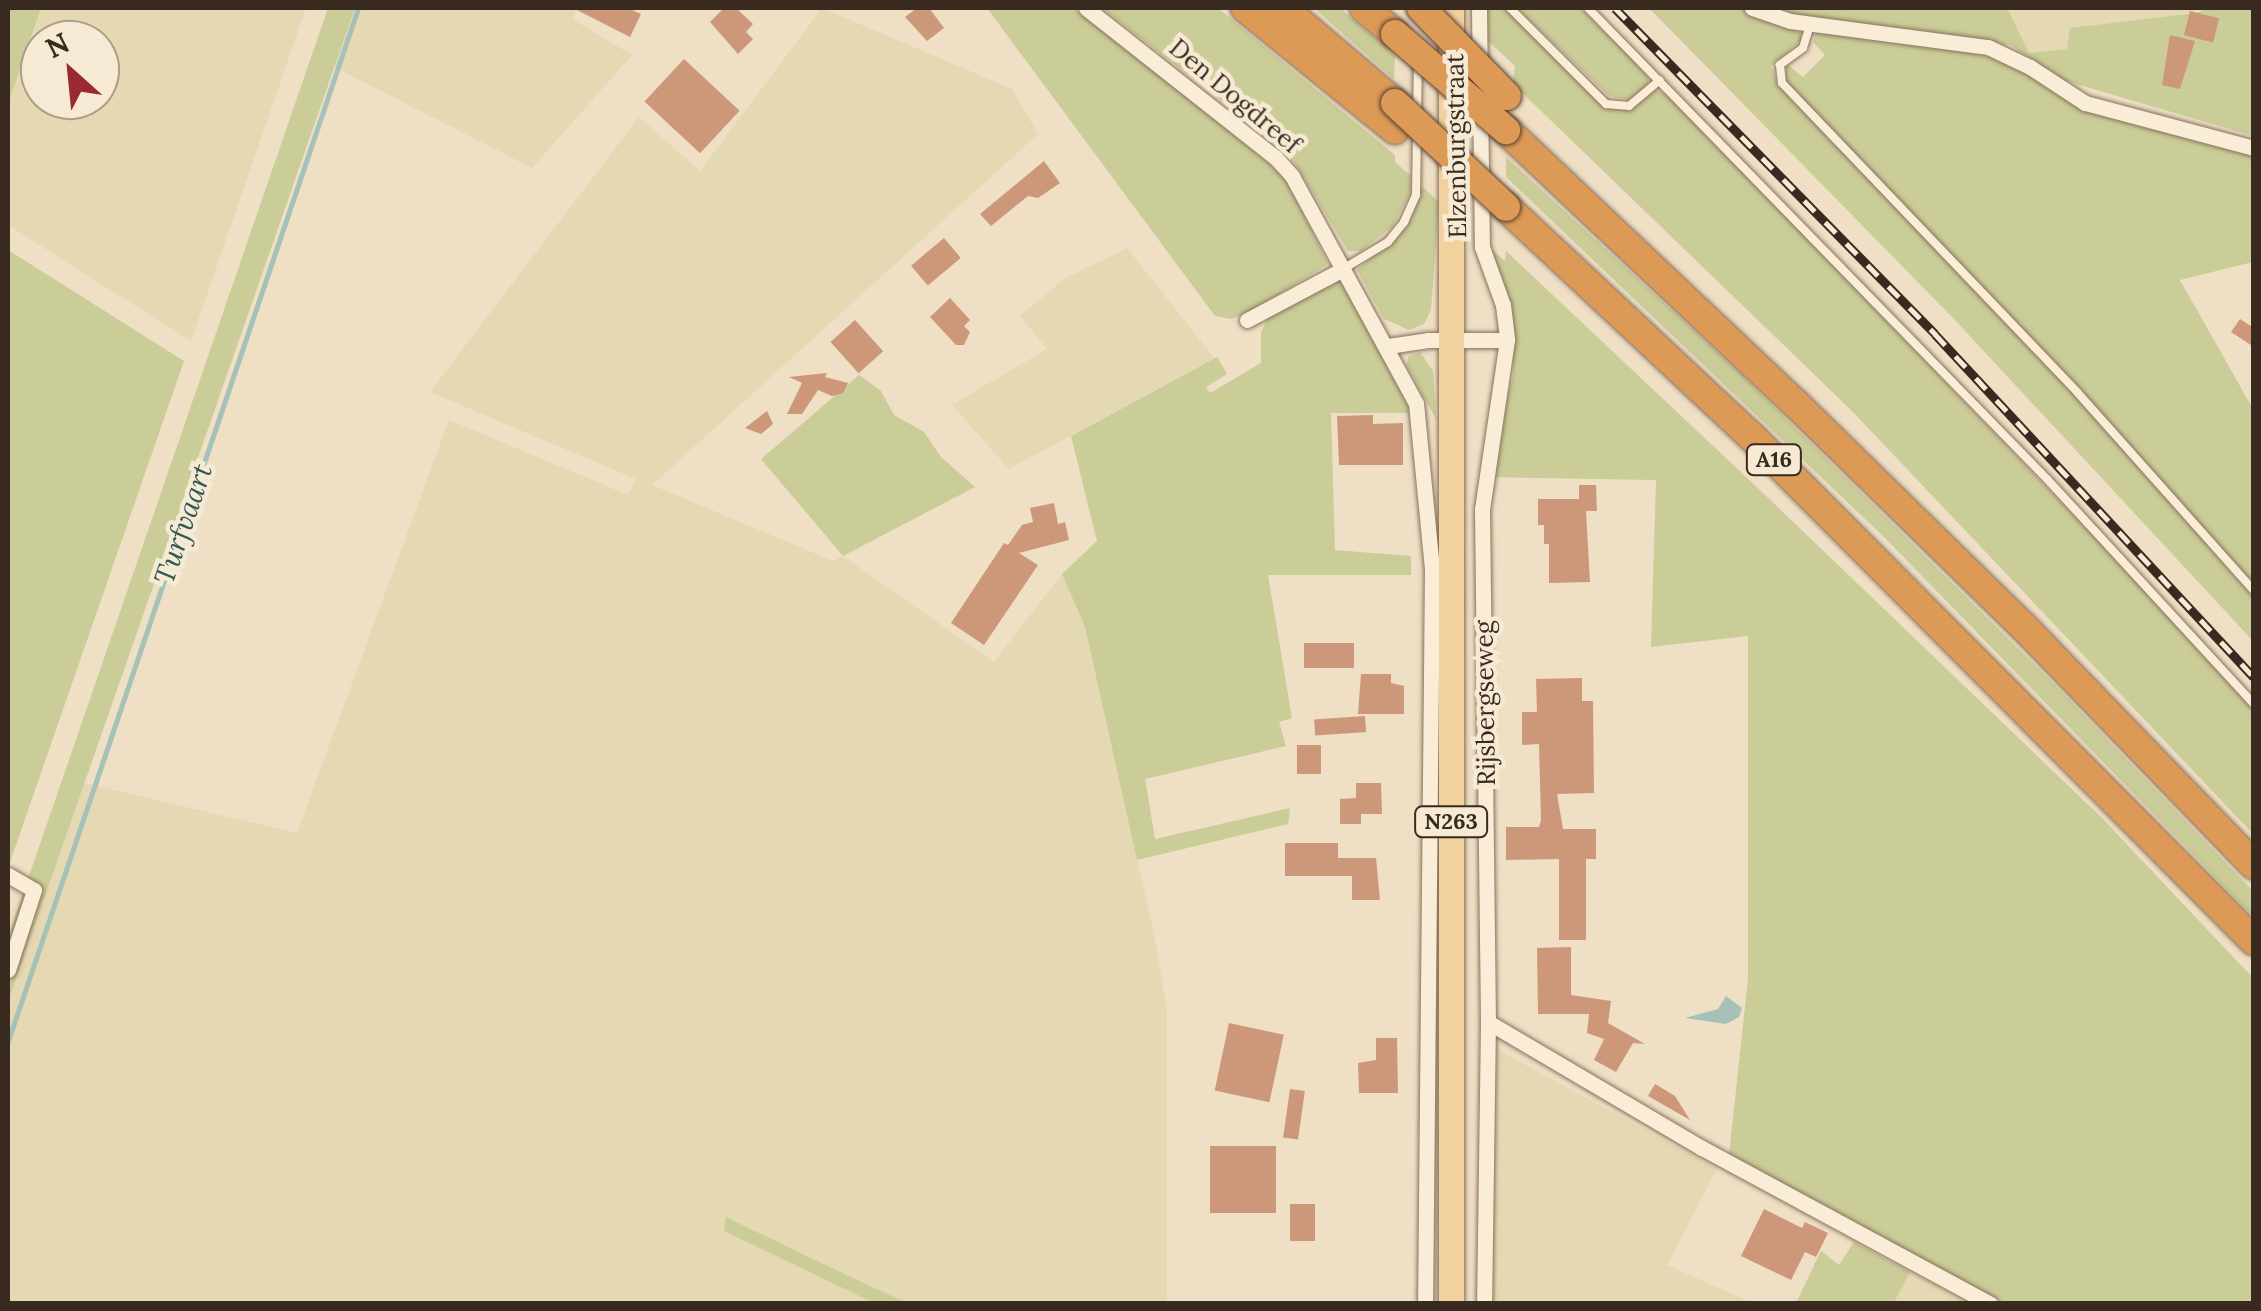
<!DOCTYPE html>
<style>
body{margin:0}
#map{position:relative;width:2261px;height:1311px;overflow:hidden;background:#eedfc5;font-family:Lora,serif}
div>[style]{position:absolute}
.farmland>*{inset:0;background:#e4d9b2}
.green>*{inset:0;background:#cacd98}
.water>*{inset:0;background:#a6c2b8}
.stream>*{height:5px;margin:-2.5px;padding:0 2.5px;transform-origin:2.5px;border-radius:2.5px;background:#a6c2b8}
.building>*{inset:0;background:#cd977a;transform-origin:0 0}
.roads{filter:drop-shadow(0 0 2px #89705b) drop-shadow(0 0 2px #89705b)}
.lane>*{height:8px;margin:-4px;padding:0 4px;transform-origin:4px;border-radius:4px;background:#f9edd8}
.street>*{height:15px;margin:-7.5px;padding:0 7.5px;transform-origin:7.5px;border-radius:7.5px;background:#f9edd8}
.primary>*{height:25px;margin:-12.5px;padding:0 12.5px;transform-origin:12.5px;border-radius:12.5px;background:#f1d19d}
.highway>*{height:28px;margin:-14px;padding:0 14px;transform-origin:14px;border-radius:14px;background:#dd9956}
.rail>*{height:9px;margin-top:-4.5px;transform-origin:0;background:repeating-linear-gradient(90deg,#f6ead4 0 15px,#392a1f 0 30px);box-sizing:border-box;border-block:2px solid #392a1f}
.bridges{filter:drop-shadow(0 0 2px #573f2f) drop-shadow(0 0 2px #573f2f)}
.highway-bridge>*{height:28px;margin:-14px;padding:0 14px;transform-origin:14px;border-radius:14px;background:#dd9956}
span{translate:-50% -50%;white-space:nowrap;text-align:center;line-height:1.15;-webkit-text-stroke:9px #f6ead4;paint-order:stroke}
.shield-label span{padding:2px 8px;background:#f6ead4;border:2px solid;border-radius:8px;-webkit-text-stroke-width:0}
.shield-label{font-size:22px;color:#392a1f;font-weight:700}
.street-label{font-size:25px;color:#392a1f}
.water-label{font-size:28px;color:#2e5953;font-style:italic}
.frame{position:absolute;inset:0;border:10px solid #392a1f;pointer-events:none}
.north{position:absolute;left:20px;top:20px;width:100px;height:100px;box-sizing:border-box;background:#f6ead4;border:2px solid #aa9d8c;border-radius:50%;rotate:333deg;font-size:28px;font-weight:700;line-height:40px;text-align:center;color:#392a1f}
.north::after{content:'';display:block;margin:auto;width:35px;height:45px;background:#992a33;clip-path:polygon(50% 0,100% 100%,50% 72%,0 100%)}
</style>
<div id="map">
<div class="farmland">
<div style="clip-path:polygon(evenodd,41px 8px,306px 8px,191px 341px,8px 225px,8px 104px,41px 8px,40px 40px,100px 40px,100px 100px,40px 100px,40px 40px)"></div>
<div style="clip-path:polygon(355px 8px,578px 8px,572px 19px,632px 55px,532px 168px,334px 67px)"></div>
<div style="clip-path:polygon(822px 8px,1012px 89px,1038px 134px,652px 485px,833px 561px,843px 556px,994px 662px,1062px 574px,1085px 627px,1155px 939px,1167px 1010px,1167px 1303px,907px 1303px,727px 1217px,725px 1231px,874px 1303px,8px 1304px,8px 1002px,84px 783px,297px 833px,449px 420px,628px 495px,636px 479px,430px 392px,639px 117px,700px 171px)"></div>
<div style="clip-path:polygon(2007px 8px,2207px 8px,2068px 49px,2029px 53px)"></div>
<div style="clip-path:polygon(1127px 248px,1214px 358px,1009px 469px,952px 405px,1047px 349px,1020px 316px,1064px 279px)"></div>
<div style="clip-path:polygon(1493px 1047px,1717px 1169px,1667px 1265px,1752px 1303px,1493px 1304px)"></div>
<div style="clip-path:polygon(1910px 1272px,1969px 1303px,1894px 1304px)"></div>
</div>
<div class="green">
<div style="clip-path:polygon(8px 8px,41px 8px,8px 104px)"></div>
<div style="clip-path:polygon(328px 8px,355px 8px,8px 1002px,8px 937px)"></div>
<div style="clip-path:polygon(987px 8px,1073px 8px,1147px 62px,1286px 178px,1328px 264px,1249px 312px,1231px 319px,1215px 316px)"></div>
<div style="clip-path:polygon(1102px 8px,1218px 8px,1395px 155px,1395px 162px,1411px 176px,1410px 193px,1393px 226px,1361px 251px,1348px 251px,1295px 163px,1275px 142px)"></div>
<div style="clip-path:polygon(1314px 8px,1340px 8px,1395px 56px,1394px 79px)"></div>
<div style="clip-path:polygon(1486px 8px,1507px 8px,1603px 103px,1635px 105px,1653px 90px,1667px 94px,2109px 552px,2253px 710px,2253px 834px,1852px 411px,1513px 84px,1515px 66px,1487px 40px)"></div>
<div style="clip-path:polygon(1517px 8px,1580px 8px,1647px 74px,1649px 85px,1629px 100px,1609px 96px)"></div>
<div style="clip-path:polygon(1649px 8px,1743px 8px,1801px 33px,1801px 40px,1771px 66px,1778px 84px,2075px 395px,2253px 597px,2253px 641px,1954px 319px)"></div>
<div style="clip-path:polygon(1766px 8px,2007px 8px,2029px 53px,2067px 49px,2070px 28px,2196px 13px,2207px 8px,2253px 8px,2253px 136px,2066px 81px,2010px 45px,1800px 18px)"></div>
<div style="clip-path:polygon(1817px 32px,1979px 50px,2031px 71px,2055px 92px,2253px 153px,2253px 262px,2180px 280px,2253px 409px,2253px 586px,2080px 390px,1785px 81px,1787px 64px,1803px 77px,1825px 55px,1813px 42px)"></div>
<div style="clip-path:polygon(1506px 157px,1743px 376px,2052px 682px,2253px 891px,2253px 916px,1884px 537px,1506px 177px)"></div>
<div style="clip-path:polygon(1422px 186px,1439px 202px,1431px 310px,1424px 324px,1409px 330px,1384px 319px,1357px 270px,1406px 228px)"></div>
<div style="clip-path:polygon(1490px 248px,1505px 261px,1506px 251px,1762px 492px,2102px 818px,2253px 978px,2253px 1303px,2003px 1303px,1729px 1155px,1748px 979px,1748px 636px,1651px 647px,1656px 480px,1486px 477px,1513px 376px,1512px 333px)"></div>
<div style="clip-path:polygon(8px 250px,184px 361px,8px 868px)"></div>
<div style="clip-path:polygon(1337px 279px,1352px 296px,1413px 413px,1331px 413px,1335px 550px,1411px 556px,1411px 575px,1268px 575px,1292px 718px,1279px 722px,1286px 746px,1145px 779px,1155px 839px,1290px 808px,1288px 824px,1137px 860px,1085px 627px,1062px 574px,1097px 541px,1071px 436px,1217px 357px,1227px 374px,1206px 387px,1210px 393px,1261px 363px,1261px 332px,1271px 313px)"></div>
<div style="clip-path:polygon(1420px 352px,1433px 371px,1436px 419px,1407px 366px,1408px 357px)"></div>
<div style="clip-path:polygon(859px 375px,881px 391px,894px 415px,924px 432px,941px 457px,975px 487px,843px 556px,761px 459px)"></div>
<div style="clip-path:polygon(726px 1217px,847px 1275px,907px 1303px,874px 1303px,724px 1231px)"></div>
<div style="clip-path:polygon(1854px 1242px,1910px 1272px,1894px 1303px,1796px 1303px,1821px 1251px,1839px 1265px)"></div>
</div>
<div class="water">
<div style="clip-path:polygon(1726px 996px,1742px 1008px,1739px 1017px,1726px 1024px,1685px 1018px,1718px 1009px)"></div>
</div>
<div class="stream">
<div style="left:8px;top:1041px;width:1091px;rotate:-71.28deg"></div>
</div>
<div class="building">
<div style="clip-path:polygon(573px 8px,628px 8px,641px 14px,630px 37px)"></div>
<div style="clip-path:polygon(724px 8px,736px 8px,753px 24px,746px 32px,753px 39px,738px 54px,710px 22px)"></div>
<div style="clip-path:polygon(917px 8px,929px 8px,944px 28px,927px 41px,905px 17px)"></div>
<div style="left:2190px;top:11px;width:30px;height:25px;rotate:14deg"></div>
<div style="clip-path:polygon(2170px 35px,2195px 41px,2180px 89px,2162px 85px)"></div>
<div style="left:684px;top:59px;width:76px;height:58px;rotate:43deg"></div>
<div style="clip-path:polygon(1044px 161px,1060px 183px,1038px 198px,1028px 196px,991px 226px,980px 214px)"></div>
<div style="left:944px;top:238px;width:26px;height:43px;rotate:50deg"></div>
<div style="clip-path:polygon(950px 298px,970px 320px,964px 326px,970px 332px,964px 345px,956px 345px,930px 317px)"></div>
<div style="clip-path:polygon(2240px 319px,2254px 328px,2254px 347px,2231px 332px)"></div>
<div style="left:855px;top:320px;width:42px;height:33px;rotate:48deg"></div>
<div style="clip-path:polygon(827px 373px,825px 377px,848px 383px,843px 393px,832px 396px,818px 390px,802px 414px,787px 414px,802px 383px,789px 377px)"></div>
<div style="clip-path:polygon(767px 411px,773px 424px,761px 434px,745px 428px)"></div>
<div style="clip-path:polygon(1373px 415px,1373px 424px,1403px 423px,1403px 465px,1339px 465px,1337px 416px)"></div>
<div style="clip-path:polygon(1579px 485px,1596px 485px,1597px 511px,1586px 511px,1590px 582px,1549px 583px,1549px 544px,1544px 544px,1544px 525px,1538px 525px,1538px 499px,1579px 499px)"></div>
<div style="clip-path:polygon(1054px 503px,1058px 524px,1065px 522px,1069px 540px,1019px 553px,1038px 565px,984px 645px,951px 623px,1004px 543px,1008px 545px,1022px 525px,1033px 522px,1030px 508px)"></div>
<div style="left:1354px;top:643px;width:25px;height:50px;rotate:90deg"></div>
<div style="clip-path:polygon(1361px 674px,1391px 674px,1391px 683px,1404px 686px,1404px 714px,1358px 714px)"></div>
<div style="clip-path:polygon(1582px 678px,1582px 701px,1593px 701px,1594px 793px,1557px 794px,1563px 829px,1596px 829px,1596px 859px,1586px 859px,1586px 940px,1559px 940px,1559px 859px,1506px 860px,1506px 827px,1539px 827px,1541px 820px,1539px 744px,1522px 745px,1522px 712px,1537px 712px,1536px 679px)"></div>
<div style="left:1365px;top:716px;width:16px;height:51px;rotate:86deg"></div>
<div style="left:1297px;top:745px;width:24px;height:29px"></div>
<div style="clip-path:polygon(1356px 783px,1381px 783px,1382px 814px,1361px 814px,1361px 824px,1340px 824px,1340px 799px,1356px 798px)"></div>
<div style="clip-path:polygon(1285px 843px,1338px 843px,1338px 858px,1376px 858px,1380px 900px,1352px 900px,1352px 876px,1285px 876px)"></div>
<div style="clip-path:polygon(1571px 947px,1571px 995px,1611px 1001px,1608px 1023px,1645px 1044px,1633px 1043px,1616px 1072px,1594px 1060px,1604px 1039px,1587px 1033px,1589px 1014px,1538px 1014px,1537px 948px)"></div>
<div style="left:1229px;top:1023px;width:56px;height:69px;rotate:12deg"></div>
<div style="clip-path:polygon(1376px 1038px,1397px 1038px,1398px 1093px,1359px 1093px,1358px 1063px,1376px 1060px)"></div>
<div style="clip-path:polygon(1655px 1084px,1675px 1096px,1690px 1120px,1648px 1096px)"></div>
<div style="left:1290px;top:1089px;width:15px;height:49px;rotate:8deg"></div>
<div style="left:1210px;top:1146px;width:66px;height:67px"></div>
<div style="left:1290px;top:1204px;width:25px;height:37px"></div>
<div style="clip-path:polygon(1764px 1209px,1802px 1228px,1805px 1222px,1828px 1233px,1816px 1257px,1805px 1252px,1791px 1280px,1741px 1256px)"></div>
</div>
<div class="roads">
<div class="lane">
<div style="left:1510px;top:8px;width:136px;rotate:45deg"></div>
<div style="left:1606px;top:104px;width:23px;rotate:5deg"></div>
<div style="left:1629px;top:106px;width:40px;rotate:-40deg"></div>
<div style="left:1588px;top:8px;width:658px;rotate:45.74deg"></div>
<div style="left:2047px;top:479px;width:306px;rotate:47.4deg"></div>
<div style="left:1810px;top:25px;width:24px;rotate:107deg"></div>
<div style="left:1803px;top:48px;width:29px;rotate:144deg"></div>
<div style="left:1780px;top:65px;width:18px;rotate:84deg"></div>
<div style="left:1782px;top:83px;width:427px;rotate:46.3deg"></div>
<div style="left:2077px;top:392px;width:266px;rotate:48.3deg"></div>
<div style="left:1417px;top:114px;width:51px;rotate:-88.9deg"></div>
<div style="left:1343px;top:269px;width:52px;rotate:-31deg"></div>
<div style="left:1388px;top:242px;width:26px;rotate:-51deg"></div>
<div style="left:1404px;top:222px;width:30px;rotate:-66deg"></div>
<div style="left:1416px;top:195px;width:62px;rotate:-89.1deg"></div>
</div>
<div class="street">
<div style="left:1086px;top:8px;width:241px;rotate:38.3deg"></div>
<div style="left:1275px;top:157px;width:25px;rotate:48deg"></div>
<div style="left:1292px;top:176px;width:259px;rotate:61.4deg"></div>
<div style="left:1416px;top:403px;width:166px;rotate:84.5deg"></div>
<div style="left:1432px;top:568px;width:736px;rotate:90.54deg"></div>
<div style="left:1479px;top:8px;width:239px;rotate:89.3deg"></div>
<div style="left:1482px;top:247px;width:62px;rotate:70.1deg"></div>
<div style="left:1503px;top:305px;width:35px;rotate:83deg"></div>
<div style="left:1507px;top:340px;width:171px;rotate:98.4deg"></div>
<div style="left:1482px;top:509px;width:513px;rotate:89.33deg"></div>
<div style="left:1488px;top:1022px;width:282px;rotate:90.8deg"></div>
<div style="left:1752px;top:8px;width:40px;rotate:18.9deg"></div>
<div style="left:1790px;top:21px;width:200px;rotate:7.5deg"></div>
<div style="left:1988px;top:47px;width:47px;rotate:25.5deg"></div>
<div style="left:2030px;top:67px;width:66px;rotate:33.2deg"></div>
<div style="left:2085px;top:103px;width:175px;rotate:14.9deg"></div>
<div style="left:1247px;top:320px;width:109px;rotate:-28deg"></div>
<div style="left:1388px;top:346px;width:40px;rotate:-8.5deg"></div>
<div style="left:1428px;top:340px;width:79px"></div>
<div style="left:8px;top:875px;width:30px;rotate:30deg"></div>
<div style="left:34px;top:890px;width:84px;rotate:108deg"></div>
<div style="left:1488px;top:1022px;width:248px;rotate:30.5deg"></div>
<div style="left:1702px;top:1148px;width:328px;rotate:28.4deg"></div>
</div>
<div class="primary">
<div style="left:1451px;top:8px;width:1296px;rotate:90deg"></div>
</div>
<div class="highway">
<div style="left:1245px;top:8px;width:193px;rotate:39.1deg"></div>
<div style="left:1283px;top:8px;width:147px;rotate:40.3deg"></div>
<div style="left:1364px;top:8px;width:40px;rotate:40deg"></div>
<div style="left:1506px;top:130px;width:398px;rotate:43.4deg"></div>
<div style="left:1795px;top:403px;width:319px;rotate:44.4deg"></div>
<div style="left:2023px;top:626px;width:332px;rotate:46deg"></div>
<div style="left:1506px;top:207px;width:335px;rotate:43.1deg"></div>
<div style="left:1751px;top:436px;width:713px;rotate:45.11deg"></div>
</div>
</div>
<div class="rail">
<div style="left:1615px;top:8px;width:457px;rotate:45.5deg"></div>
<div style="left:1935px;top:334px;width:468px;rotate:47.1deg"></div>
</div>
<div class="bridges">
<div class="highway-bridge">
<div style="left:1421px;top:8px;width:123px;rotate:45.7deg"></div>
<div style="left:1395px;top:34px;width:147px;rotate:40.9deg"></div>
<div style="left:1395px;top:103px;width:152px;rotate:43.1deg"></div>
</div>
</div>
<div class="shield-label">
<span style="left:1774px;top:460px">A16</span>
<span style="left:1451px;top:822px">N263</span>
</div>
<div class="street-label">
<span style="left:1235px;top:96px;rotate:40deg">Den Dogdreef</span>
<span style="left:1456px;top:146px;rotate:-91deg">Elzenburgstraat</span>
<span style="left:1485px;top:703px;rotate:-91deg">Rijsbergseweg</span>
</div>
<div class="water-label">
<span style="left:183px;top:524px;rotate:-71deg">Turfvaart</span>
</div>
<div class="frame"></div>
<div class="north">N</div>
</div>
